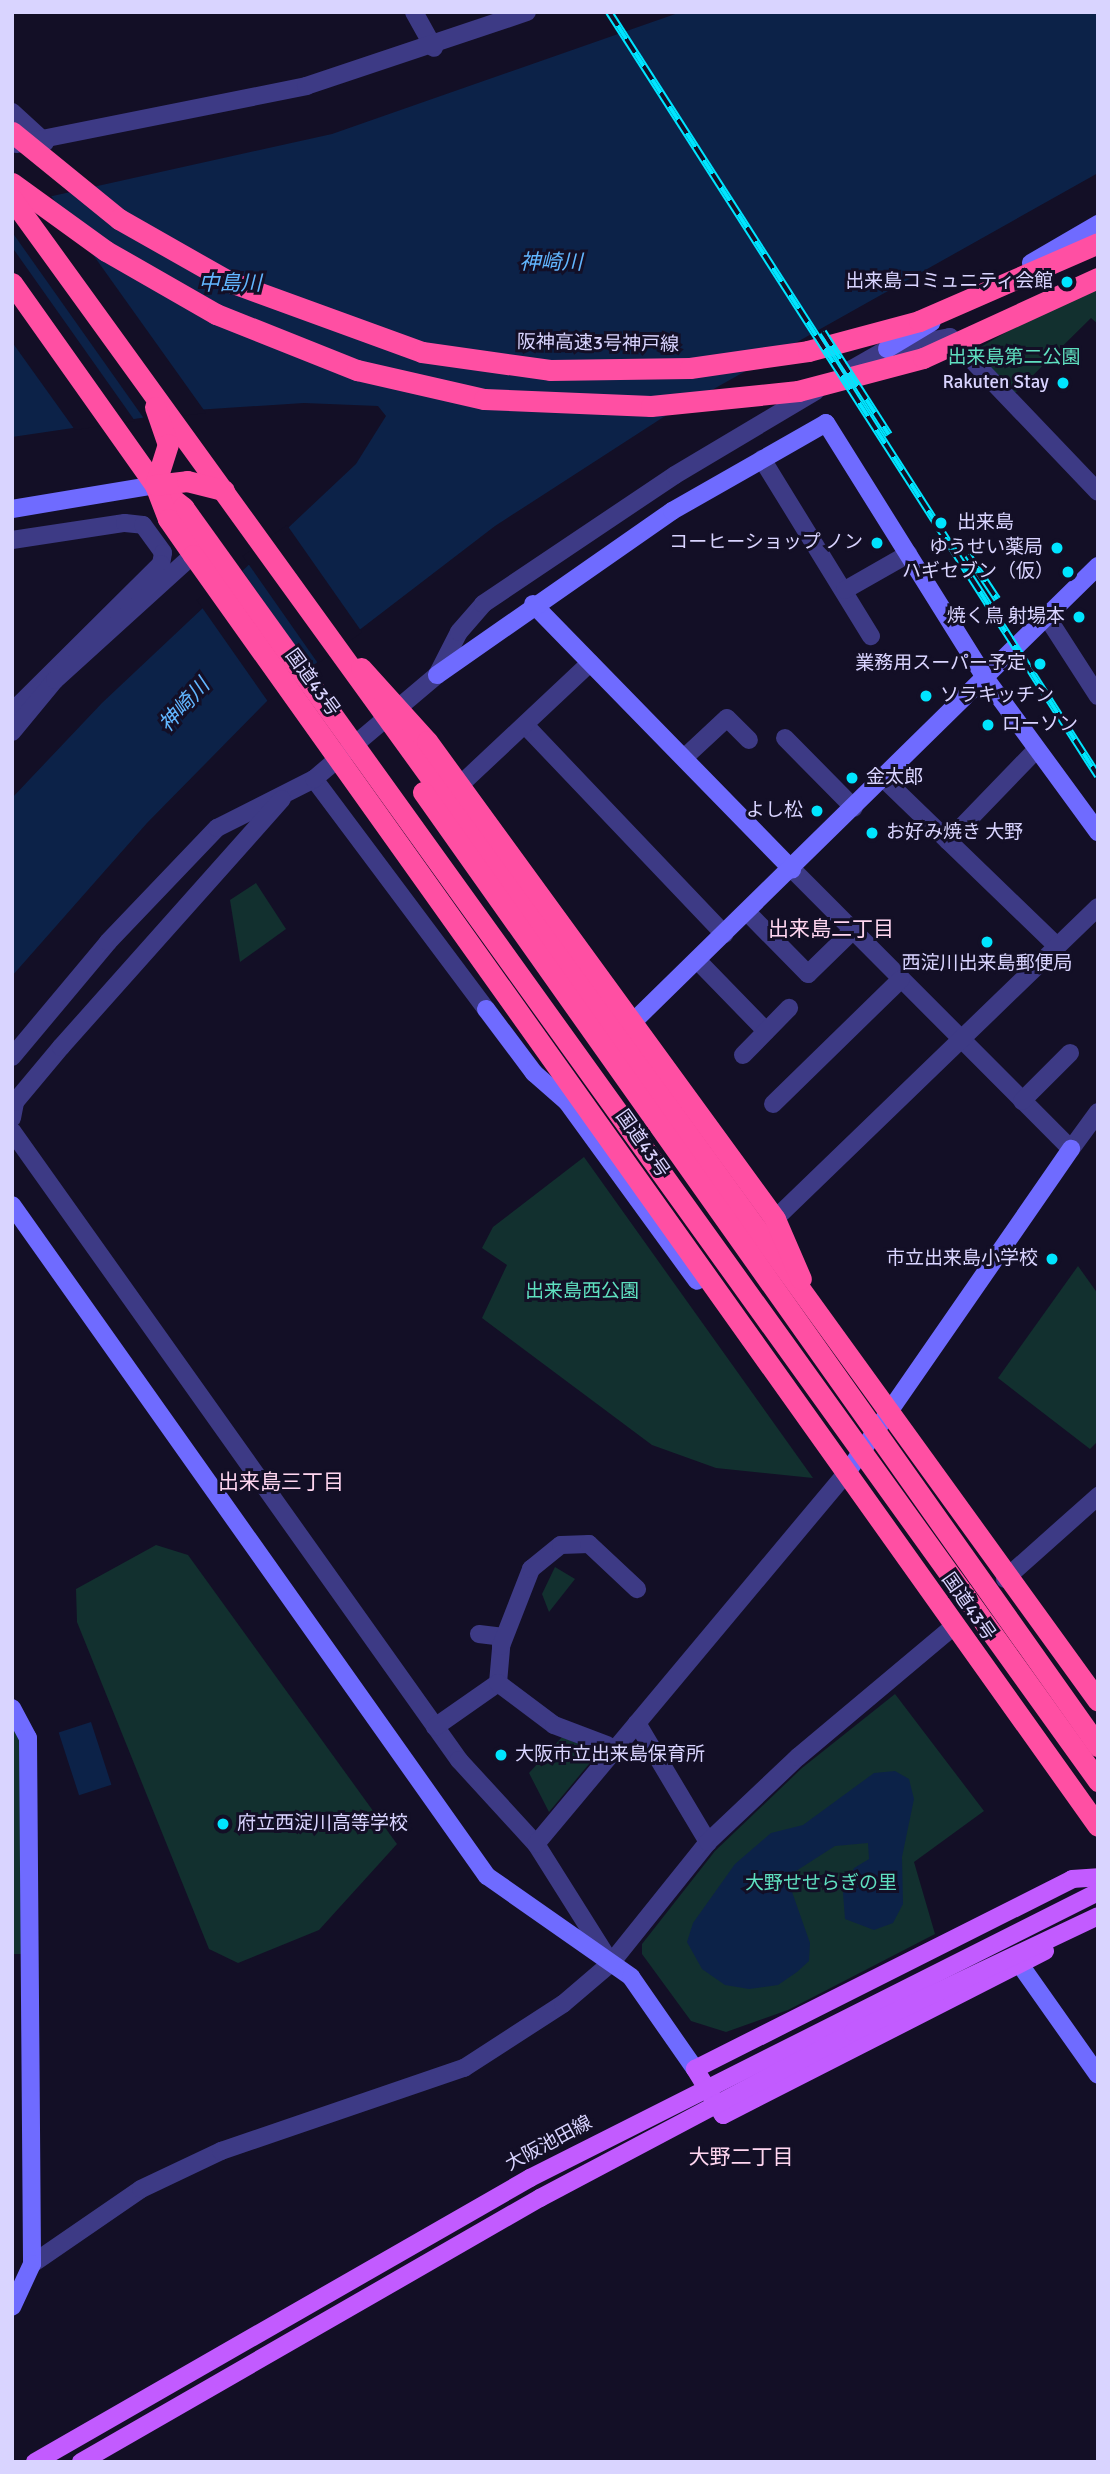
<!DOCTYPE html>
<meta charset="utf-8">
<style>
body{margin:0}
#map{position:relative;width:1110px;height:2474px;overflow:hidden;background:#130f26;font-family:Signika,"Noto Sans JP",sans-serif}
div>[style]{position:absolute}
.green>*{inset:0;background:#12302f}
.water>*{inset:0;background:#0c2248;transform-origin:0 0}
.pier>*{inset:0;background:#130f26;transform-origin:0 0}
.street>*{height:18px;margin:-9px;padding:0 9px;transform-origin:9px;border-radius:9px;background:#3d3a85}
.secondary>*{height:18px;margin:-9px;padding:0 9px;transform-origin:9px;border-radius:9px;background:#6f6bff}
.primary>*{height:18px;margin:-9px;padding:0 9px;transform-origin:9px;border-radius:9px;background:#c25bff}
.highway>*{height:21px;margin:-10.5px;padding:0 10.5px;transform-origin:10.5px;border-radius:10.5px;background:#ff4fa3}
.rail>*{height:8px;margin-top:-4px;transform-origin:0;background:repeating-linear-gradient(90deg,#130f26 0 16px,#00e5ff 0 32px);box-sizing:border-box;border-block:2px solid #00e5ff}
.dots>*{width:19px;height:19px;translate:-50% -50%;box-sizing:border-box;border:4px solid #130f26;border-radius:50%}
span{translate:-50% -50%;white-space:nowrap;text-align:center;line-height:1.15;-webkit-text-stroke:6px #130f26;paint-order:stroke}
.poi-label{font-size:19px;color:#d9d4ff}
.right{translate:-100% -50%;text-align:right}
.left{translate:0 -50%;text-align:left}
.street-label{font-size:19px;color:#d9d4ff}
.park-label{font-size:19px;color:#5fe0c0}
.water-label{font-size:21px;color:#62b6ff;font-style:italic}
.neighbourhood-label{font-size:21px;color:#ffd6f0}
.frame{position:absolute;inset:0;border:14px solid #d9d4ff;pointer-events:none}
</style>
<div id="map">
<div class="green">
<div style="clip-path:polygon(1098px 279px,1098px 324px,1091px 318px,1013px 395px,972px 352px)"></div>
<div style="clip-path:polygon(256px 883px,286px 929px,240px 962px,230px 900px)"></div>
<div style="clip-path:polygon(584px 1157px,813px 1478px,716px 1468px,652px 1445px,482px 1318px,507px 1265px,482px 1248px,493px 1227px)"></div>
<div style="clip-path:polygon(1078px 1266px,1098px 1294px,1098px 1441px,1090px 1449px,998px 1378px)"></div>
<div style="clip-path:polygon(156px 1545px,188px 1555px,397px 1844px,319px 1930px,238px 1963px,209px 1949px,77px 1622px,76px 1589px)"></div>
<div style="clip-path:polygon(555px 1567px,575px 1579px,549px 1612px,542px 1594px)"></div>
<div style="clip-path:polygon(895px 1694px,984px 1811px,914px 1862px,935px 1934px,788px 2010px,726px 2032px,691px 2021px,642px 1954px,642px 1944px,715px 1851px,802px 1768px)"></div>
<div style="clip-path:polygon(12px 1727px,20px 1741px,23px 1954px,12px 1954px)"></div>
<div style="clip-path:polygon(562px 1737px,588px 1748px,586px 1755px,594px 1758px,549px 1812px,529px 1773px)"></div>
</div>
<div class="water">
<div style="clip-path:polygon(681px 12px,1098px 12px,1098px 173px,662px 418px,495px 526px,268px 700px,147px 823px,12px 976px,12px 798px,102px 703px,356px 464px,386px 416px,378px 406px,304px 403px,195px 410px,12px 437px,12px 205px,332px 134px)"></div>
<div style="left:91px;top:1722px;width:66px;height:34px;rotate:72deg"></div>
<div style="clip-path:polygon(895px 1771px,909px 1779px,914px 1799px,902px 1857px,903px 1904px,893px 1923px,874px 1930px,845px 1919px,843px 1893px,854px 1868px,869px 1859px,868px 1843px,835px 1846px,793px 1873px,791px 1889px,810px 1943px,809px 1961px,797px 1972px,778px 1985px,749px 1989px,725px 1985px,702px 1969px,687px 1942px,693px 1923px,735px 1864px,771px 1833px,803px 1825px,874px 1773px)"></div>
</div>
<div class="pier">
<div style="clip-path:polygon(49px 193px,206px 413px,145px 420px,12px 232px,12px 202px)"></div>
<div style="clip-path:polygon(12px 247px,135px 421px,75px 430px,12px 342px)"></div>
<div style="left:287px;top:525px;width:131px;height:54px;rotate:55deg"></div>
<div style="left:241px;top:569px;width:124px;height:54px;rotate:55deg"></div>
</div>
<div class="street">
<div style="left:414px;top:12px;width:41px;rotate:60.9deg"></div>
<div style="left:12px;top:112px;width:45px;rotate:42.3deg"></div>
<div style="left:17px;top:144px;width:295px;rotate:-11.3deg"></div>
<div style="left:306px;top:86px;width:233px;rotate:-18.5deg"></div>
<div style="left:843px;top:374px;width:51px;rotate:-29.6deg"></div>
<div style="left:887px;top:349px;width:64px;rotate:-10.8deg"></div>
<div style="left:950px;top:337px;width:214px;rotate:46.3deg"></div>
<div style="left:762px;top:459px;width:208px;rotate:58.4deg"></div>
<div style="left:12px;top:540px;width:114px;rotate:-8.6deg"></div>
<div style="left:125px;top:523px;width:18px;rotate:6deg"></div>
<div style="left:143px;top:525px;width:34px;rotate:54deg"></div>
<div style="left:163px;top:553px;width:11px;rotate:100deg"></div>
<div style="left:161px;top:564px;width:210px;rotate:135.2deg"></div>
<div style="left:845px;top:590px;width:73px;rotate:-29.7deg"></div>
<div style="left:1047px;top:617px;width:94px;rotate:57.2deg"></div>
<div style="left:525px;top:725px;width:289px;rotate:46.4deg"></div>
<div style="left:12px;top:732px;width:67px;rotate:-50.4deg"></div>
<div style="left:55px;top:680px;width:186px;rotate:-42.2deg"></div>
<div style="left:785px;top:738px;width:98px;rotate:45.4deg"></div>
<div style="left:685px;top:757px;width:57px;rotate:-42.9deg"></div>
<div style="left:727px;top:718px;width:31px;rotate:45deg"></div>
<div style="left:314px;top:779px;width:287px;rotate:53.2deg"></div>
<div style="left:884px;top:779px;width:240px;rotate:44deg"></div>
<div style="left:459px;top:786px;width:180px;rotate:-43.2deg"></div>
<div style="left:948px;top:841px;width:127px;rotate:-46deg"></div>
<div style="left:792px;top:869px;width:395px;rotate:45.1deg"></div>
<div style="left:1071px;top:1149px;width:46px;rotate:-53.9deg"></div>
<div style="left:747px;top:912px;width:87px;rotate:45.5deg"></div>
<div style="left:808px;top:974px;width:62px;rotate:-44.3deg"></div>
<div style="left:697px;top:960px;width:99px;rotate:45.8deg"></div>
<div style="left:743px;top:1055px;width:66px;rotate:-45.6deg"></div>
<div style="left:12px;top:1057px;width:150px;rotate:-50.1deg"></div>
<div style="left:108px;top:942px;width:158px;rotate:-46.3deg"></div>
<div style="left:217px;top:828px;width:109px;rotate:-26.8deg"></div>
<div style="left:314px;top:779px;width:161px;rotate:-40.2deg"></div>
<div style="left:437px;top:675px;width:48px;rotate:-62.9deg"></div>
<div style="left:459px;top:632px;width:37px;rotate:-49deg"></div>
<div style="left:483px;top:604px;width:231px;rotate:-33.9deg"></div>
<div style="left:675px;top:475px;width:164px;rotate:-30.8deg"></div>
<div style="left:1022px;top:1101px;width:68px;rotate:-45deg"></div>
<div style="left:773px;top:1104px;width:179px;rotate:-44.3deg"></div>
<div style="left:12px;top:1118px;width:16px;rotate:-79deg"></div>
<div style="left:15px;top:1102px;width:72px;rotate:-50.1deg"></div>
<div style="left:61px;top:1047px;width:332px;rotate:-48.3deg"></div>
<div style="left:12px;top:1131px;width:772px;rotate:54.6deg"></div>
<div style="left:459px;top:1760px;width:114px;rotate:47.5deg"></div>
<div style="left:536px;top:1844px;width:137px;rotate:57.8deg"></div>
<div style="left:775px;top:1219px;width:449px;rotate:-44deg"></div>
<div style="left:1005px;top:1579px;width:125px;rotate:-41.7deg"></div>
<div style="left:479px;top:1634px;width:25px;rotate:7deg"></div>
<div style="left:498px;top:1683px;width:37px;rotate:-85deg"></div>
<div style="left:501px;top:1646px;width:83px;rotate:-68.7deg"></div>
<div style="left:531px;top:1569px;width:38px;rotate:-39deg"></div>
<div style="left:561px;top:1545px;width:28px;rotate:-2deg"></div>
<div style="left:589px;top:1544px;width:66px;rotate:43.2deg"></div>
<div style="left:637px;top:1723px;width:139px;rotate:59.2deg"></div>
<div style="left:435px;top:1727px;width:77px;rotate:-34.9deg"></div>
<div style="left:498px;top:1683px;width:70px;rotate:36.9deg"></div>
<div style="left:554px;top:1725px;width:57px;rotate:20.7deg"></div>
<div style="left:536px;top:1844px;width:486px;rotate:-50.1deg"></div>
<div style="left:32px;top:2264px;width:132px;rotate:-34.5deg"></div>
<div style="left:141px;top:2189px;width:89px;rotate:-25.4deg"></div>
<div style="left:221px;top:2151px;width:257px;rotate:-18.9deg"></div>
<div style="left:464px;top:2068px;width:118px;rotate:-32.9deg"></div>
<div style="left:563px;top:2004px;width:63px;rotate:-40.5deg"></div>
<div style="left:611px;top:1963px;width:155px;rotate:-51.3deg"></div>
<div style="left:708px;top:1842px;width:124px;rotate:-43.4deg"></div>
<div style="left:798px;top:1757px;width:202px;rotate:-40deg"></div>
</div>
<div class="secondary">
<div style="left:1031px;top:263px;width:78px;rotate:-30.2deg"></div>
<div style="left:887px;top:349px;width:52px;rotate:-31deg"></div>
<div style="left:12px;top:509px;width:145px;rotate:-9.5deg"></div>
<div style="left:533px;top:604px;width:371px;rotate:45.7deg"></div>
<div style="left:437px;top:675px;width:287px;rotate:-34.9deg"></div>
<div style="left:672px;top:511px;width:177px;rotate:-29.7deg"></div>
<div style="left:826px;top:423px;width:302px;rotate:58deg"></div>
<div style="left:986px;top:679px;width:190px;rotate:53.8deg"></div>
<div style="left:486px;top:1009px;width:80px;rotate:53.1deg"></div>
<div style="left:534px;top:1073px;width:44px;rotate:41.3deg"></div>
<div style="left:567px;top:1102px;width:221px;rotate:54deg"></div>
<div style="left:632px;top:1023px;width:653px;rotate:-44.44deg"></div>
<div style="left:12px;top:1205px;width:822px;rotate:54.71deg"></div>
<div style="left:487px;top:1876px;width:176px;rotate:35deg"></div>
<div style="left:631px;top:1977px;width:112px;rotate:55.2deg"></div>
<div style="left:848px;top:1471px;width:392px;rotate:-55.3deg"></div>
<div style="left:12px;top:1708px;width:34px;rotate:62deg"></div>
<div style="left:28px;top:1738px;width:526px;rotate:89.56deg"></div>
<div style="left:32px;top:2264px;width:47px;rotate:114.9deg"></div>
<div style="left:1021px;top:1966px;width:133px;rotate:54.8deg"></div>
</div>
<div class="primary">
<div style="left:1045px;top:1951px;width:361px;rotate:153deg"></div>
<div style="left:723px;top:2115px;width:54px;rotate:-121.3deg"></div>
<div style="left:695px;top:2069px;width:422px;rotate:-26.7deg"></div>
<div style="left:1072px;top:1879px;width:26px;rotate:-4deg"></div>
<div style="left:35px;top:2462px;width:571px;rotate:-29.84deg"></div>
<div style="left:530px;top:2178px;width:636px;rotate:-26.73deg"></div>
<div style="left:81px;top:2462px;width:530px;rotate:-29.91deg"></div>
<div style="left:540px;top:2198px;width:354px;rotate:-27.9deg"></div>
<div style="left:853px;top:2032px;width:271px;rotate:-25.3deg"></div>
</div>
<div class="highway">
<div style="left:12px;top:132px;width:138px;rotate:39.1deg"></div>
<div style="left:119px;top:219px;width:128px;rotate:29.6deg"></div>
<div style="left:230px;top:282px;width:204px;rotate:20deg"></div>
<div style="left:422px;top:352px;width:129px;rotate:8deg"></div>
<div style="left:550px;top:370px;width:140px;rotate:-0.8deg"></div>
<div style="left:690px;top:368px;width:119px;rotate:-8.2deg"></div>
<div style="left:808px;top:351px;width:115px;rotate:-15.1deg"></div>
<div style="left:919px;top:321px;width:195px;rotate:-23.5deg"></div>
<div style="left:12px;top:183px;width:116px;rotate:35.9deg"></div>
<div style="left:106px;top:251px;width:127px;rotate:29.8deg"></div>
<div style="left:216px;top:314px;width:152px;rotate:21.7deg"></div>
<div style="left:357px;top:370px;width:130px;rotate:12.9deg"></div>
<div style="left:484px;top:399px;width:167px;rotate:2.4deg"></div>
<div style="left:651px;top:406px;width:148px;rotate:-5.8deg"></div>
<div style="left:798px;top:391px;width:129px;rotate:-14.8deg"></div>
<div style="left:923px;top:358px;width:192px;rotate:-24.6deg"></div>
<div style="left:12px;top:199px;width:1853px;rotate:54.13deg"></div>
<div style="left:12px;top:283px;width:247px;rotate:54.7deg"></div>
<div style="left:155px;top:485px;width:36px;rotate:38deg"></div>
<div style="left:183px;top:507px;width:1569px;rotate:54.31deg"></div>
<div style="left:155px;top:407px;width:39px;rotate:71deg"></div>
<div style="left:168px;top:444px;width:43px;rotate:107.6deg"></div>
<div style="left:155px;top:485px;width:36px;rotate:69deg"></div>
<div style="left:168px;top:519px;width:44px;rotate:55.2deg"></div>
<div style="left:193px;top:555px;width:1560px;rotate:54.55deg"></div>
<div style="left:155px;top:485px;width:32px;rotate:-7deg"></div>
<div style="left:187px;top:481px;width:38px;rotate:14deg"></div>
<div style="left:361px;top:668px;width:98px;rotate:47.9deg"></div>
<div style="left:427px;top:741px;width:591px;rotate:53.94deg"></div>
<div style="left:775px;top:1219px;width:65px;rotate:66.6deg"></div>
<div style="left:423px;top:792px;width:1169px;rotate:54.72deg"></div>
</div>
<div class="rail">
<div style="left:609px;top:12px;width:907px;rotate:57.38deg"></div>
<div style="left:823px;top:332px;width:122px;rotate:57.3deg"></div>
<div style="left:968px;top:555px;width:53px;rotate:56.6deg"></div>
</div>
<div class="dots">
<div style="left:1067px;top:282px;background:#00e5ff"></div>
<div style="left:1063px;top:383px;background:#00e5ff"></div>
<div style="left:941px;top:523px;background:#00e5ff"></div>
<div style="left:877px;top:543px;background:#00e5ff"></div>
<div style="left:1057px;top:548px;background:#00e5ff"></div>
<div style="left:1068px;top:572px;background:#00e5ff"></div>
<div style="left:1079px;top:617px;background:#00e5ff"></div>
<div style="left:1040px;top:664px;background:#00e5ff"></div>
<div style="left:926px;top:696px;background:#00e5ff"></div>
<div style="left:988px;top:725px;background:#00e5ff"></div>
<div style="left:852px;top:778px;background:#00e5ff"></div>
<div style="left:817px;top:811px;background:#00e5ff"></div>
<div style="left:872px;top:833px;background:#00e5ff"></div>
<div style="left:987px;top:942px;background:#00e5ff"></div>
<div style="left:1052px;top:1259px;background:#00e5ff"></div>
<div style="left:501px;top:1755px;background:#00e5ff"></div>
<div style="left:223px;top:1824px;background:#00e5ff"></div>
</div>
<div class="poi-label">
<span class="right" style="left:1053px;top:282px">出来島コミュニティ会館</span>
<span class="right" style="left:1049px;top:383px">Rakuten Stay</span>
<span class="left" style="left:957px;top:523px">出来島</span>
<span class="right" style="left:863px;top:543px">コーヒーショップ ノン</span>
<span class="right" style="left:1043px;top:548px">ゆうせい薬局</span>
<span class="right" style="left:1054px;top:572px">ハギセブン（仮）</span>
<span class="right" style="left:1065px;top:617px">焼く鳥 射場本</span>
<span class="right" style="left:1026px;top:664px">業務用スーパー予定</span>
<span class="left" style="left:940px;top:696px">ソラキッチン</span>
<span class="left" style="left:1002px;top:725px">ローソン</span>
<span class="left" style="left:866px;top:778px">金太郎</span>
<span class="right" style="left:803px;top:811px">よし松</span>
<span class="left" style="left:886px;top:833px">お好み焼き 大野</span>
<span style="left:987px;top:964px">西淀川出来島郵便局</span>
<span class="right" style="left:1038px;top:1259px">市立出来島小学校</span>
<span class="left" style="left:515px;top:1755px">大阪市立出来島保育所</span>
<span class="left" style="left:237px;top:1824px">府立西淀川高等学校</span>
</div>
<div class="street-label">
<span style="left:598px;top:344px;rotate:1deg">阪神高速3号神戸線</span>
<span style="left:312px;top:683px;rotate:54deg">国道43号</span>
<span style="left:642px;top:1144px;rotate:55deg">国道43号</span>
<span style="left:968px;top:1607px;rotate:55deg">国道43号</span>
<span style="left:549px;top:2144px;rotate:-28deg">大阪池田線</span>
</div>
<div class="park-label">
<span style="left:1014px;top:358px">出来島第二公園</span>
<span style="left:582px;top:1292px">出来島西公園</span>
<span style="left:821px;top:1884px">大野せせらぎの里</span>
</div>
<div class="water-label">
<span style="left:551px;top:262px">神崎川</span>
<span style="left:230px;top:283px">中島川</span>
<span style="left:184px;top:705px;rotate:-48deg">神崎川</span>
</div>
<div class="neighbourhood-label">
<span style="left:831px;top:929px">出来島二丁目</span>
<span style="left:281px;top:1482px">出来島三丁目</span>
<span style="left:741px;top:2157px">大野二丁目</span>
</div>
<div class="frame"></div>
</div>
